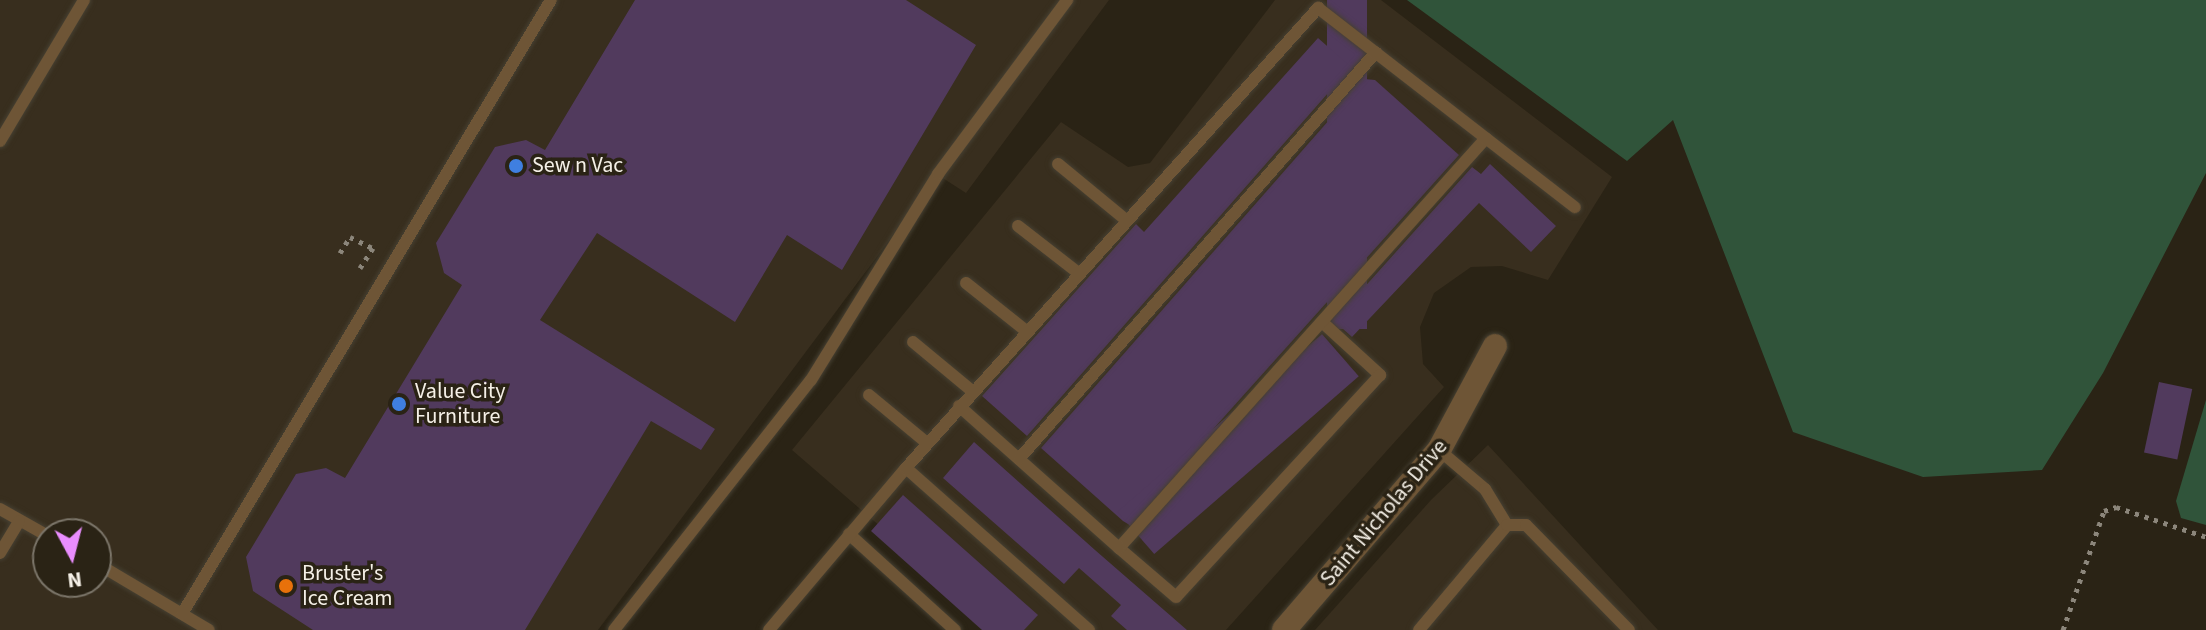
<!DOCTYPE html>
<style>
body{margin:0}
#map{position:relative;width:2206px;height:630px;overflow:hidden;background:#2a2315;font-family:"Source Sans 3",sans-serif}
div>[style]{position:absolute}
.commercial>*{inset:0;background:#382e1e}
.green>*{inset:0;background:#30543a}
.building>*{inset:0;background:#513a5d;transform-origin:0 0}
.path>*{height:5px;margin-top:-2.5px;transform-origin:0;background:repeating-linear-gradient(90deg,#8c867b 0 4px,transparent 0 10px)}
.roads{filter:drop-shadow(0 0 2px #464032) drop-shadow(0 0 2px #464032)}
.service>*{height:12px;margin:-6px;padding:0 6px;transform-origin:6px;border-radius:6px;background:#6e5536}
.minor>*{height:24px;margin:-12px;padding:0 12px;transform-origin:12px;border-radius:12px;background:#6e5536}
.dots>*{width:22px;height:22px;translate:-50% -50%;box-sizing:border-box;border:4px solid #2a2315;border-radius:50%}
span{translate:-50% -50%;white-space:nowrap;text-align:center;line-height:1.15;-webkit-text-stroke:7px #2a2315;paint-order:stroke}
.poi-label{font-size:22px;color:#f5f0e7}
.left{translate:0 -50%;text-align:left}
.street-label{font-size:22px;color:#f5f0e7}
.north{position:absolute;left:32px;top:518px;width:80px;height:80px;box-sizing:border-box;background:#2a2315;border:2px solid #7b7569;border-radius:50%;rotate:173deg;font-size:22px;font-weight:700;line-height:32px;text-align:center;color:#f5f0e7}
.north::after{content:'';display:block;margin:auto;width:28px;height:36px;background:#e98dfe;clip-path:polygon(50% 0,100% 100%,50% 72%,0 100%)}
</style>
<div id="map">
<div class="commercial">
<div style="clip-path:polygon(evenodd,0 0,1109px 0,966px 193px,938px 175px,598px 630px,0 630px,0 0,48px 534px,96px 534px,96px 582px,48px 582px,48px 534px)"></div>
<div style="clip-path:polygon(1275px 0,1381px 0,1612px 177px,1548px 280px,1502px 266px,1471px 267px,1434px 293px,1420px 327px,1423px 364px,1444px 387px,1226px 630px,1000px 630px,792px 450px,1061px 122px,1128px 167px,1150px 163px)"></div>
<div style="clip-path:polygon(1488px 445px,1658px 630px,1315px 630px,1431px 500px)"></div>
</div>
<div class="green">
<div style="clip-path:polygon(1407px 0,2206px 0,2206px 173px,2103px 373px,2042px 470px,1923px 477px,1793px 432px,1673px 120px,1627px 161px)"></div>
<div style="clip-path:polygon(2206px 400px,2206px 525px,2181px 518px,2176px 501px)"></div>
</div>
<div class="building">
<div style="clip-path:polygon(635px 0,906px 0,976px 45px,842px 270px,787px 235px,735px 322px,597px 233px,540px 320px,715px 429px,701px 450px,651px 421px,525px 630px,313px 630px,253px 591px,246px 557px,296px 474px,326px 468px,345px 478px,462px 285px,444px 273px,436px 243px,495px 147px,526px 140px,545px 150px)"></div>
<div style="left:1327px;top:0;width:40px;height:329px"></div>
<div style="clip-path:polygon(1318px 38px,1351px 67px,1027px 436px,982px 396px,1136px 224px,1144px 232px)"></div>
<div style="clip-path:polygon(1365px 79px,1375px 80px,1459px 155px,1128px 524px,1123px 521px,1041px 448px)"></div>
<div style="clip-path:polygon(1490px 164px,1556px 226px,1531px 252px,1479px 203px,1352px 337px,1334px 321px,1472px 167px,1481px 174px)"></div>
<div style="left:1322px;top:334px;width:56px;height:271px;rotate:49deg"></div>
<div style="left:2159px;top:382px;width:34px;height:72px;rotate:12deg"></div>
<div style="clip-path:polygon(974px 442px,1095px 550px,1187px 630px,1127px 630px,1111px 616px,1121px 605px,1079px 568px,1064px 584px,943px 478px)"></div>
<div style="clip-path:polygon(903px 495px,1038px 615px,1024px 630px,982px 630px,871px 531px)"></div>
</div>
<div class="path">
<div style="left:340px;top:253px;width:19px;rotate:-58deg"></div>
<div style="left:350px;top:237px;width:25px;rotate:26deg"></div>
<div style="left:373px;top:248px;width:24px;rotate:123deg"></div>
<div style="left:2063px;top:630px;width:126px;rotate:-71deg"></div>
<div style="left:2104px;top:511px;width:13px;rotate:-18deg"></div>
<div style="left:2116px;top:507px;width:95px;rotate:18.4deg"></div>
</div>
<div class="roads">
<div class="service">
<div style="left:0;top:141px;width:164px;rotate:-59.2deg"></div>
<div style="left:1058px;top:164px;width:88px;rotate:39.5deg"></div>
<div style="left:1018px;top:226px;width:75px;rotate:37.9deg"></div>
<div style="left:966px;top:283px;width:75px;rotate:38.5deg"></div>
<div style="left:1322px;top:322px;width:79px;rotate:42.4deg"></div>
<div style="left:1380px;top:375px;width:301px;rotate:132.6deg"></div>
<div style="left:1176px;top:597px;width:75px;rotate:-139.3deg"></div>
<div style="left:1119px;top:548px;width:550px;rotate:-48.17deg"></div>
<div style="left:913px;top:342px;width:77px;rotate:39.7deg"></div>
<div style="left:869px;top:395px;width:75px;rotate:39.6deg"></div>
<div style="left:959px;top:406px;width:214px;rotate:41.6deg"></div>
<div style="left:1439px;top:450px;width:60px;rotate:40.3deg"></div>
<div style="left:1485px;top:489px;width:42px;rotate:58.6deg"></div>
<div style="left:1019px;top:459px;width:541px;rotate:-48.74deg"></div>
<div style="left:0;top:509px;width:55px;rotate:29.4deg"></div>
<div style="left:849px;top:534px;width:143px;rotate:42.2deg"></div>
<div style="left:0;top:553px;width:37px;rotate:-59deg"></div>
<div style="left:96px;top:563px;width:131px;rotate:30.7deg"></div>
<div style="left:182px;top:614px;width:716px;rotate:-59deg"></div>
<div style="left:614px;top:630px;width:318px;rotate:-51.8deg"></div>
<div style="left:811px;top:380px;width:242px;rotate:-58.3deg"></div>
<div style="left:938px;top:174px;width:217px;rotate:-53.4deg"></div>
<div style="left:769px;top:630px;width:212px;rotate:-49.8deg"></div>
<div style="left:1089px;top:630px;width:244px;rotate:-138.5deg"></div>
<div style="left:906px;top:468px;width:618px;rotate:-48.15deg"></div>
<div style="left:1318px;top:8px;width:325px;rotate:37.8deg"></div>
<div style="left:1419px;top:630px;width:137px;rotate:-50deg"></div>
<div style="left:1507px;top:525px;width:19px"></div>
<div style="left:1526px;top:525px;width:147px;rotate:45.6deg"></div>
</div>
<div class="minor">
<div style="left:1284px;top:630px;width:238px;rotate:-49.3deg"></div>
<div style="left:1439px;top:450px;width:118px;rotate:-61.7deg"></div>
</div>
</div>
<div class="dots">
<div style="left:516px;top:166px;background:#3f7fe0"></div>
<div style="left:399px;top:404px;background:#3f7fe0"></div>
<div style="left:286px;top:586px;background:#e8710a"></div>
</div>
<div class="poi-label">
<span class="left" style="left:532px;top:166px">Sew n Vac</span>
<span class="left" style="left:415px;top:404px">Value City<br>Furniture</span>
<span class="left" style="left:302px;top:586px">Bruster's<br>Ice Cream</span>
</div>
<div class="street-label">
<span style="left:1384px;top:513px;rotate:-50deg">Saint Nicholas Drive</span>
</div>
<div class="north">N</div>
</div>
